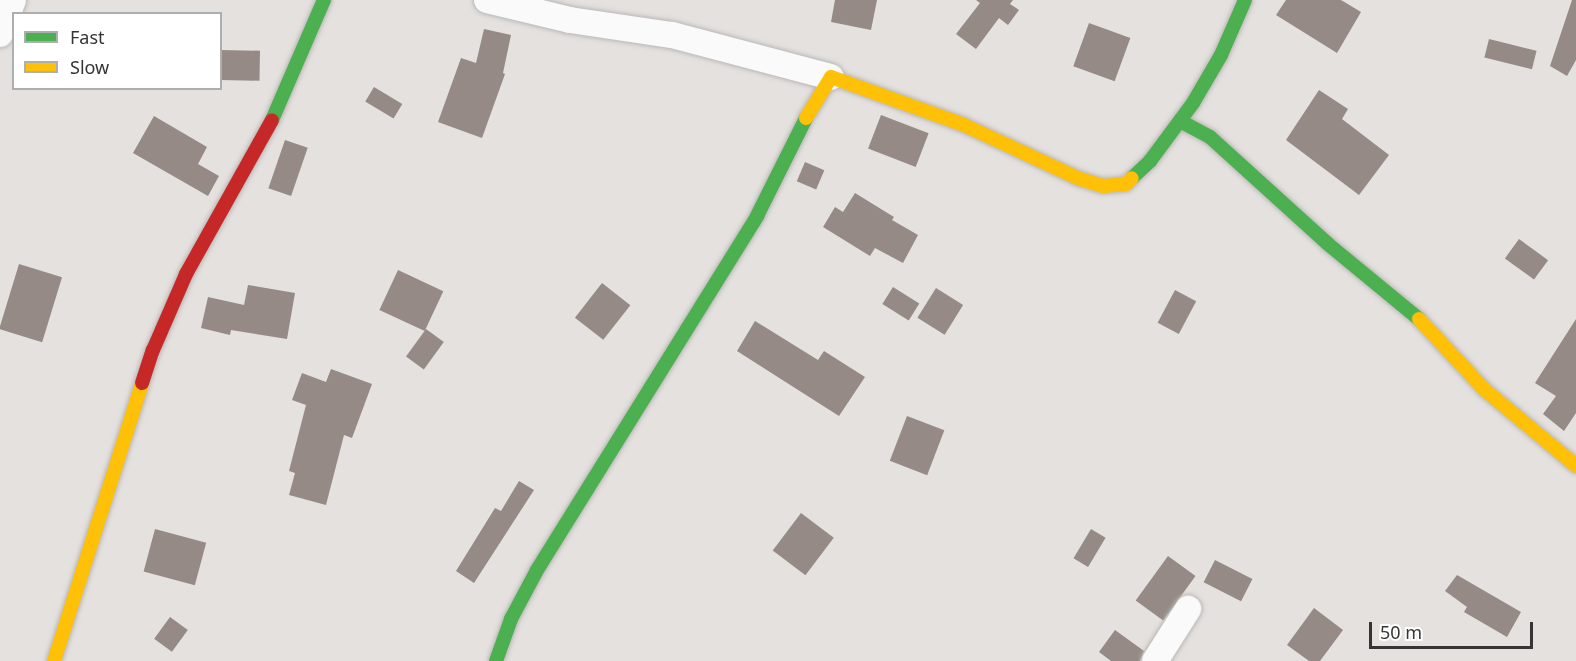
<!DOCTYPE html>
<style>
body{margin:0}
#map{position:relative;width:1576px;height:661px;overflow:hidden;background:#e4e1df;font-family:"Noto Sans",sans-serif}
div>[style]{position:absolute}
.building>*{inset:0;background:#958a85;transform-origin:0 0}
.roads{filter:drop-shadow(0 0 2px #bab8b6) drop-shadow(0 0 2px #bab8b6)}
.street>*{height:26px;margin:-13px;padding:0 13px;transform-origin:13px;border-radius:13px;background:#fbfafa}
.fast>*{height:14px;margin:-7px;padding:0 7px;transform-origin:7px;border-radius:7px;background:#4caf50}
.slow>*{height:14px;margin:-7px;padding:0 7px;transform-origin:7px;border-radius:7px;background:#ffc107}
.jam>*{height:14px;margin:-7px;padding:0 7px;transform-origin:7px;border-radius:7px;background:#c62828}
span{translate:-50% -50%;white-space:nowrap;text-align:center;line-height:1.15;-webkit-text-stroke:6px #fff;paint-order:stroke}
.legend{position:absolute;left:12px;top:12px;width:210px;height:78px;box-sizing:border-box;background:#fff;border:2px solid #afaeae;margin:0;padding:8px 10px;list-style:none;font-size:18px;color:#373534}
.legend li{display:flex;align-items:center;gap:12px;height:30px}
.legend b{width:30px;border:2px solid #afaeae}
.scale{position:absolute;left:1369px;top:622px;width:164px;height:27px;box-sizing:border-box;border:3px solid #373534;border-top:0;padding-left:8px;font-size:18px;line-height:21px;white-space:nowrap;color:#373534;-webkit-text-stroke:4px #fff;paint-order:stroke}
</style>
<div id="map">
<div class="building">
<div style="clip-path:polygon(835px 0,877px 0,871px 30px,831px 22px)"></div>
<div style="clip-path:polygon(976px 0,1013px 0,1010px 4px,1019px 10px,1008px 25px,999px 18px,976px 49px,956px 34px,980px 3px)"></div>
<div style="clip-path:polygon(1286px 0,1341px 0,1361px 12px,1337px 53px,1276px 15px)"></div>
<div style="clip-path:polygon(1572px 0,1576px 0,1576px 60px,1567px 76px,1550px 66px)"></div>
<div style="left:1089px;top:23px;width:44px;height:46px;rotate:20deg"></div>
<div style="clip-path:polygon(484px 29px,511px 35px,503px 73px,505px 74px,482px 138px,438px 122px,461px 58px,476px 63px)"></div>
<div style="left:1489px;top:39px;width:49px;height:19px;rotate:14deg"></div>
<div style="left:220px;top:50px;width:40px;height:30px;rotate:1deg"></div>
<div style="left:374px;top:87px;width:33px;height:17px;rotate:31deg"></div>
<div style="clip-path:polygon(1319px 90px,1348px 109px,1342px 119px,1389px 155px,1359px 195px,1286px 140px)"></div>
<div style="left:881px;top:115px;width:51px;height:36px;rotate:21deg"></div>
<div style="clip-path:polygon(154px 116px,207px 147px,198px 164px,219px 176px,208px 196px,133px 153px)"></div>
<div style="left:285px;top:140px;width:24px;height:51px;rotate:19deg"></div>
<div style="left:805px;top:162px;width:21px;height:21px;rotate:23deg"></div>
<div style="clip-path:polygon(855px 193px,894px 217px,892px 220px,918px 235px,903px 263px,875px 248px,870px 256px,823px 227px,835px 207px,843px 212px)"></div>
<div style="left:1519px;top:239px;width:36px;height:24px;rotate:36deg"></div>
<div style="left:19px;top:264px;width:45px;height:68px;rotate:17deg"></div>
<div style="left:398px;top:270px;width:50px;height:44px;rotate:25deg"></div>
<div style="left:602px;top:283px;width:36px;height:44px;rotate:38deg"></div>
<div style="clip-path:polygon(248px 285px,295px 293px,287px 339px,231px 330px,230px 335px,201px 328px,208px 297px,244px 305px)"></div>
<div style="left:893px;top:287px;width:31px;height:20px;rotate:32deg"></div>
<div style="left:936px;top:288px;width:32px;height:35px;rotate:32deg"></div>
<div style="left:1175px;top:290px;width:24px;height:37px;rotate:28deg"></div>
<div style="clip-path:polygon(1576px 319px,1576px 413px,1564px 431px,1543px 414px,1556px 396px,1535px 383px)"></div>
<div style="clip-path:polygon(755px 321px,818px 360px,824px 351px,865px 377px,839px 416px,737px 351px)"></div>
<div style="left:426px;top:329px;width:22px;height:34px;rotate:36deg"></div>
<div style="clip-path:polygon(331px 369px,372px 384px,352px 438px,344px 435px,326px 505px,289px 495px,295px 473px,289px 471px,306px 405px,292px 400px,302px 373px,326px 382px)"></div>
<div style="left:907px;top:416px;width:40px;height:48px;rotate:21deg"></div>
<div style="clip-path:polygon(519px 481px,534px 490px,474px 583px,456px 571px,495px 508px,501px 511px)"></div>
<div style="left:801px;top:513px;width:41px;height:47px;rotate:37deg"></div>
<div style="left:155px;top:529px;width:53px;height:44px;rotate:15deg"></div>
<div style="left:1091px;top:529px;width:17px;height:34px;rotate:31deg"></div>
<div style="left:1168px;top:556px;width:34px;height:55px;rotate:36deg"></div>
<div style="left:1215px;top:560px;width:42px;height:25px;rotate:27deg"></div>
<div style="clip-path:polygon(1457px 575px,1521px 612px,1507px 637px,1464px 612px,1467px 607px,1445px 591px)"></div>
<div style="clip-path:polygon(1314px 608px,1343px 630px,1320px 661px,1309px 661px,1287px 645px)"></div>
<div style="left:170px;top:617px;width:22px;height:27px;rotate:36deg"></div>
<div style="clip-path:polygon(1115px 630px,1144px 651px,1140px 661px,1111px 661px,1099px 652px)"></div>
</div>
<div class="roads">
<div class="street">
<div style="left:487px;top:0;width:85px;rotate:13.5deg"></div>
<div style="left:570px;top:20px;width:103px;rotate:8.4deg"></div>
<div style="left:672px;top:35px;width:164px;rotate:14.8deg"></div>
<div style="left:0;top:34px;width:36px;rotate:-69deg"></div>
<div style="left:1155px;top:661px;width:62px;rotate:-57.6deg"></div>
</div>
<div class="fast">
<div style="left:272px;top:120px;width:131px;rotate:-66.6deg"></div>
<div style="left:1180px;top:121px;width:34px;rotate:28deg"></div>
<div style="left:1210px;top:137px;width:159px;rotate:42.2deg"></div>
<div style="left:1328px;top:244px;width:118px;rotate:39.5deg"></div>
<div style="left:1132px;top:178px;width:25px;rotate:-43deg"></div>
<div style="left:1150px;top:161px;width:72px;rotate:-53.4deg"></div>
<div style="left:1193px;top:103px;width:56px;rotate:-59.7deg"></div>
<div style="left:1221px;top:55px;width:60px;rotate:-66.4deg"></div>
<div style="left:496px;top:661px;width:45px;rotate:-70.3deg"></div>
<div style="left:511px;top:619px;width:55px;rotate:-62deg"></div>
<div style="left:537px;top:570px;width:417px;rotate:-58.1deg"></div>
<div style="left:757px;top:216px;width:110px;rotate:-63.4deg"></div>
</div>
<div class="slow">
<div style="left:806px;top:118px;width:48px;rotate:-58.6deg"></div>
<div style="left:831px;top:77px;width:141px;rotate:19.8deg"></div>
<div style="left:964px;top:125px;width:128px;rotate:25deg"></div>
<div style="left:1080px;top:179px;width:24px;rotate:17deg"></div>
<div style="left:1103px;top:186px;width:23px;rotate:-5deg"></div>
<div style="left:1126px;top:184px;width:8px;rotate:-45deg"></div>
<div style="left:1419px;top:319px;width:96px;rotate:47.1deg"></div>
<div style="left:1484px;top:389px;width:120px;rotate:39.9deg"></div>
<div style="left:54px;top:661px;width:292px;rotate:-72.4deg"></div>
</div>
<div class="jam">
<div style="left:142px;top:383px;width:35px;rotate:-72deg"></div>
<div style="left:153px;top:350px;width:83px;rotate:-66.5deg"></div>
<div style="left:186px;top:274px;width:176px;rotate:-60.8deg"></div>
</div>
</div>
<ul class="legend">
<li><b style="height:8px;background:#4caf50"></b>Fast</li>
<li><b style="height:8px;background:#ffc107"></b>Slow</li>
</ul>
<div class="scale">50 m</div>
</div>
